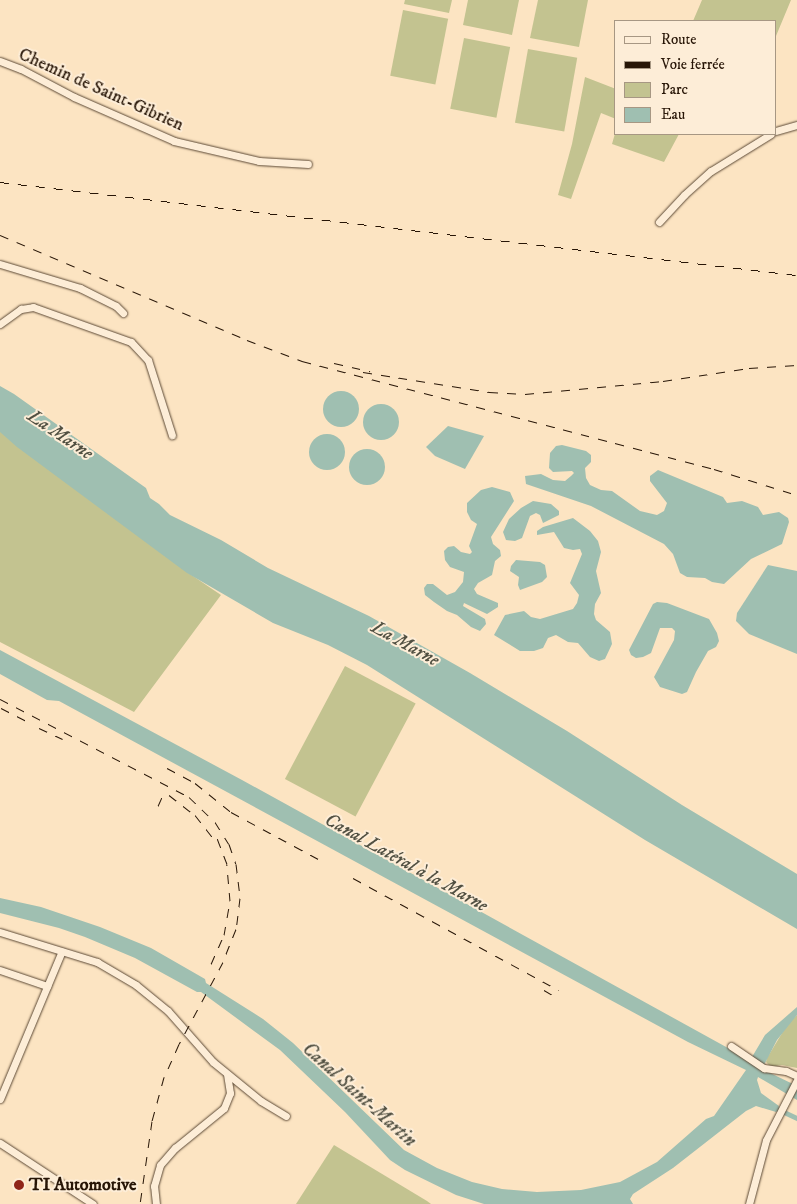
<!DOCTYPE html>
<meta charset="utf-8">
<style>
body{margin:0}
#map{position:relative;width:797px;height:1204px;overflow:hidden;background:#fce4c2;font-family:"IM FELL DW Pica",serif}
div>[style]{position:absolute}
.green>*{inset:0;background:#c3c390;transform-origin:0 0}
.water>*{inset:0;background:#9fbfb1}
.round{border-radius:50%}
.canal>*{height:5px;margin:-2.5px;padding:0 2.5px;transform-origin:2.5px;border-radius:2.5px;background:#9fbfb1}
.roads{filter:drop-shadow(0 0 1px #5c4935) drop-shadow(0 0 1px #5c4935)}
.minor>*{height:7px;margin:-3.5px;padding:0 3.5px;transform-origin:3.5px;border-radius:3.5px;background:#fdedd7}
.rail>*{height:1px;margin-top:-0.5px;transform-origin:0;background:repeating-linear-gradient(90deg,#271506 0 9px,transparent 0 18px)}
.dots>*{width:14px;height:14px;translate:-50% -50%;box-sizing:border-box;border:2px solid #fdedd7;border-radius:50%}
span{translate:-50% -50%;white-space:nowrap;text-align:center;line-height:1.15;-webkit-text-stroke:4px #fdedd7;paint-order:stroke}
.street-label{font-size:18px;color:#271506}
.poi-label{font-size:18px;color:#271506;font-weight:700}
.left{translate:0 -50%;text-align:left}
.water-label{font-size:19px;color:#515042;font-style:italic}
.legend{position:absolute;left:614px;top:20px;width:162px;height:115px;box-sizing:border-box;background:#fdedd7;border:1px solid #a79783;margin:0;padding:6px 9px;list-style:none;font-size:15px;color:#271506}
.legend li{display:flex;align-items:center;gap:10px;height:25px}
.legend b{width:25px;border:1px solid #a79783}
</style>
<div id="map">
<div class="green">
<div style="clip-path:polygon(405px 0,452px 0,449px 13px,404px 4px)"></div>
<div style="clip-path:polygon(468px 0,519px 0,512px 35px,463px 25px)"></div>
<div style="clip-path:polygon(538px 0,588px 0,579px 47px,530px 38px)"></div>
<div style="clip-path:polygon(702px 0,791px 0,776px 36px,776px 21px,693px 21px)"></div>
<div style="left:403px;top:10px;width:46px;height:67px;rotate:11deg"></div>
<div style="left:464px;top:38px;width:47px;height:72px;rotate:11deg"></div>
<div style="left:528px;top:49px;width:50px;height:75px;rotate:10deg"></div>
<div style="clip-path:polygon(585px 77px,616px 89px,616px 119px,601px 113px,571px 199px,558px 195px,572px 144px)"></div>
<div style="clip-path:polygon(616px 130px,616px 134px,679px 134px,664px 162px,612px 144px)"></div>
<div style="clip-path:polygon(0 429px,187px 572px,221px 595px,134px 712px,0 642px)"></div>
<div style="left:345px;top:666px;width:80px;height:128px;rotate:28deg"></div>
<div style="clip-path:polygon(797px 1015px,797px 1068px,782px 1065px,771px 1067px,766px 1062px,767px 1058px,787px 1025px)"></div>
<div style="clip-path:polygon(334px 1145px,427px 1201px,431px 1204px,296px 1204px)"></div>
</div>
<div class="water">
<div style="clip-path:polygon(0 386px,14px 394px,146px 488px,150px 498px,159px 504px,170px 515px,221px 540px,268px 568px,369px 616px,470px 673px,567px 731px,682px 805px,797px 874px,797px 929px,645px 840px,367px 665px,328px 645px,273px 623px,187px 573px,17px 447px,0 432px)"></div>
<div class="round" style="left:323px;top:391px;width:36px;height:36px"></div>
<div class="round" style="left:363px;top:404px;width:36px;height:36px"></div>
<div style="clip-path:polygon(448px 426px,484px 436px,465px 469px,435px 456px,426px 447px)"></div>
<div class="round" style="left:309px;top:434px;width:36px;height:36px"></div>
<div style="clip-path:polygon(562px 445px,586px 451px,591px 455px,591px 462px,585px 468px,586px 478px,590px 485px,601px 490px,612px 491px,640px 511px,657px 515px,664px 511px,667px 503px,650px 481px,650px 476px,658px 470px,723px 497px,727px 503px,742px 501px,758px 507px,763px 515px,779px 512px,788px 518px,789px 522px,782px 544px,751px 559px,724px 584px,712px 582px,705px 578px,687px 577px,680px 573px,673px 554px,664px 544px,591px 506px,526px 484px,525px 476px,541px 474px,553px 480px,565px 481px,571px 476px,574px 473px,572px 471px,553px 472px,549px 468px,550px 453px,556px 446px)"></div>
<div class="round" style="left:349px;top:449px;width:36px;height:36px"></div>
<div style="clip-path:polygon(492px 487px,510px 492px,514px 501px,491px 537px,493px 544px,500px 550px,501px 556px,495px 561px,492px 575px,478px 583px,474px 589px,477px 594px,498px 603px,498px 607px,487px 614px,464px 603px,463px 606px,485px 619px,486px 624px,480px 631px,471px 627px,457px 615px,447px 611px,434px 602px,425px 595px,424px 588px,427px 584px,433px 584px,447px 595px,455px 592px,463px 582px,464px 572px,450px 567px,445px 560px,444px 551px,448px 547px,454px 546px,461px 552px,470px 554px,472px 552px,469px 546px,477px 524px,471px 520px,467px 512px,467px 503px,481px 490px)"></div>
<div style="clip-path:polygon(533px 501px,551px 504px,559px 511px,559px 515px,543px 523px,540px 515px,536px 513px,530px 516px,522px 538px,515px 541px,506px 540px,503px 532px,509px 519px,521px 508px)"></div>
<div style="clip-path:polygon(573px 518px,590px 531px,598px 541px,601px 552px,596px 571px,601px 593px,595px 604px,594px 614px,596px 620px,610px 632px,612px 644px,605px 659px,599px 661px,590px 657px,578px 643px,568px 642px,556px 635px,548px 638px,543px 648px,534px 651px,520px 651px,494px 635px,505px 615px,524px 611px,531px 617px,540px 619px,573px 609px,577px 603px,579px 595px,570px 583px,582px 554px,580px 549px,573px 550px,564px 548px,554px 532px,537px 535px,537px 531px,543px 527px)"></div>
<div style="clip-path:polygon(516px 560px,540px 562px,545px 565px,547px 577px,542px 582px,520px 590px,518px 585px,519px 577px,510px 571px,511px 566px)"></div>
<div style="clip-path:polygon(768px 565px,797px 571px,797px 654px,749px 634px,736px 621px,737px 613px)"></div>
<div style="clip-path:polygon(657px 602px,667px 603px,709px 619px,717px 633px,719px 641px,716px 647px,708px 651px,696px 672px,687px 692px,682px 694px,660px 687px,654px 677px,674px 640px,675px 631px,672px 628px,660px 628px,651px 653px,643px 657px,636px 658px,631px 655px,629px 650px,653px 604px)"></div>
<div style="clip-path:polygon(0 650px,242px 780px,737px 1053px,752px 1057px,765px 1035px,797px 1007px,797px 1015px,777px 1040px,762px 1069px,797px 1086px,797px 1100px,758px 1077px,757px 1080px,761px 1093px,779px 1106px,776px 1112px,756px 1106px,746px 1111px,673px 1168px,633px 1194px,630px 1199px,633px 1204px,484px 1204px,456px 1195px,405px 1170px,390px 1160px,345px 1112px,280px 1050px,201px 992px,197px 992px,135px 958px,85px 937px,59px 928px,0 913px,0 898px,41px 907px,100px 927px,151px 948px,205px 979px,206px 983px,263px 1019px,293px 1043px,404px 1150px,437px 1168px,472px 1182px,502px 1189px,537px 1192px,581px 1190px,620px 1182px,657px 1162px,706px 1119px,714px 1116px,746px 1070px,688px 1042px,59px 701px,47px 700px,0 674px)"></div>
</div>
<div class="canal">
<div style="left:771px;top:1106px;width:29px;rotate:25deg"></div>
</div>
<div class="roads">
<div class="minor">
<div style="left:0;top:61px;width:22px;rotate:21deg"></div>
<div style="left:21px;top:69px;width:60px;rotate:27.8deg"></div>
<div style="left:74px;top:97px;width:109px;rotate:23.7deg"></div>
<div style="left:174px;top:141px;width:87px;rotate:13.2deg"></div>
<div style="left:259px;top:161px;width:49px;rotate:3.5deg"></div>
<div style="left:776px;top:131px;width:22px;rotate:-16deg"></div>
<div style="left:659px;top:222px;width:37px;rotate:-47deg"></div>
<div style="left:684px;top:195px;width:36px;rotate:-42deg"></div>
<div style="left:711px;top:171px;width:70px;rotate:-31.7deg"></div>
<div style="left:0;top:264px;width:84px;rotate:16.7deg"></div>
<div style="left:80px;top:288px;width:40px;rotate:26.6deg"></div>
<div style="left:116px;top:306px;width:10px;rotate:45deg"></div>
<div style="left:0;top:324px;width:26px;rotate:-36deg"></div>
<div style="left:21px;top:309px;width:12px;rotate:-9deg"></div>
<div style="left:33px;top:307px;width:104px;rotate:19.7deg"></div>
<div style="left:131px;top:342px;width:25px;rotate:47deg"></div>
<div style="left:148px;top:360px;width:79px;rotate:72.3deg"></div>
<div style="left:0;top:932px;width:102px;rotate:17.2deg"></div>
<div style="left:97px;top:962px;width:45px;rotate:30.5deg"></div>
<div style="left:136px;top:985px;width:41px;rotate:39.1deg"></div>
<div style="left:168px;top:1011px;width:68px;rotate:48.6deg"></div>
<div style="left:213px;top:1062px;width:62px;rotate:39.1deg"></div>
<div style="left:261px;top:1101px;width:29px;rotate:31deg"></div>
<div style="left:0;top:970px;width:50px;rotate:18.8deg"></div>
<div style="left:731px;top:1046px;width:40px;rotate:34deg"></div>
<div style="left:764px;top:1068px;width:22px;rotate:8deg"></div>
<div style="left:786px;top:1071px;width:12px;rotate:24deg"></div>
<div style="left:0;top:1099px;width:160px;rotate:-67.3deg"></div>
<div style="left:0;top:1143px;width:111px;rotate:33.3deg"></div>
<div style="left:156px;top:1204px;width:18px;rotate:-96deg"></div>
<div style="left:154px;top:1186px;width:22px;rotate:-74deg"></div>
<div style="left:160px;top:1165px;width:23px;rotate:-49deg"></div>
<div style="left:175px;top:1148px;width:63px;rotate:-39.2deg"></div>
<div style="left:224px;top:1108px;width:16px;rotate:-68deg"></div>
<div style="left:230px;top:1093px;width:19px;rotate:-99deg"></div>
<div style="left:749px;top:1204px;width:66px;rotate:-75.1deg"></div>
<div style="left:766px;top:1140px;width:68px;rotate:-62.7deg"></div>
</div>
</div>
<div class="rail">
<div style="left:0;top:182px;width:802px;rotate:6.66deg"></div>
<div style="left:0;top:235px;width:268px;rotate:23deg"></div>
<div style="left:247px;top:340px;width:59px;rotate:20.9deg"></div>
<div style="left:302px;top:361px;width:426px;rotate:14.7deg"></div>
<div style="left:714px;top:469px;width:87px;rotate:17.4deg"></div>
<div style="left:334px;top:363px;width:37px;rotate:13deg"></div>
<div style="left:363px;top:372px;width:128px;rotate:9deg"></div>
<div style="left:489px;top:392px;width:36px;rotate:3deg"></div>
<div style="left:525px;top:394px;width:139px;rotate:-5.4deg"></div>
<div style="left:663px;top:381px;width:87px;rotate:-8.6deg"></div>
<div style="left:749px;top:368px;width:48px;rotate:-3.6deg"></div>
<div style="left:0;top:699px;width:213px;rotate:27.4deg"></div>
<div style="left:189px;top:797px;width:36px;rotate:44deg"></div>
<div style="left:215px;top:822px;width:26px;rotate:58deg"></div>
<div style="left:229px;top:844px;width:21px;rotate:71deg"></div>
<div style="left:236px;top:864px;width:34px;rotate:83deg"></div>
<div style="left:240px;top:898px;width:31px;rotate:97deg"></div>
<div style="left:236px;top:929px;width:35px;rotate:112deg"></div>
<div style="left:223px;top:962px;width:93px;rotate:118.2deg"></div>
<div style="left:179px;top:1044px;width:36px;rotate:114deg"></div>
<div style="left:164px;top:1077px;width:46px;rotate:105.3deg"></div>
<div style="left:152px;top:1121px;width:84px;rotate:98.2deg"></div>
<div style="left:1px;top:708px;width:28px;rotate:27deg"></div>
<div style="left:39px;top:728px;width:26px;rotate:25deg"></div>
<div style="left:167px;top:768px;width:32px;rotate:28deg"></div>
<div style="left:195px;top:783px;width:46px;rotate:38.9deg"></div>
<div style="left:231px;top:812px;width:106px;rotate:28.3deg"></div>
<div style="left:169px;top:795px;width:33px;rotate:38deg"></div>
<div style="left:195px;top:815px;width:28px;rotate:52deg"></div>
<div style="left:158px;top:806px;width:10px;rotate:-66deg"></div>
<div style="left:353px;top:878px;width:234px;rotate:28.6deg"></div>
<div style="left:211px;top:964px;width:32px;rotate:-66deg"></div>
<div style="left:224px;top:935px;width:35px;rotate:-80deg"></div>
<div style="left:230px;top:901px;width:37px;rotate:-95deg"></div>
<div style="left:227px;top:864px;width:31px;rotate:-111deg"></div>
<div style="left:544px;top:990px;width:12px;rotate:31deg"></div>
</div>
<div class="dots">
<div style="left:19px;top:1185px;background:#8f2418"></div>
</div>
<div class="street-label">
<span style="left:101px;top:90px;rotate:24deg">Chemin de Saint-Gibrien</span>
</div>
<div class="poi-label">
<span class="left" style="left:29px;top:1185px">TI Automotive</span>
</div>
<div class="water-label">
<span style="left:60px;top:435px;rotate:34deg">La Marne</span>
<span style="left:405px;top:644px;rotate:29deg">La Marne</span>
<span style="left:406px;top:863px;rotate:29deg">Canal Latéral à la Marne</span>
<span style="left:359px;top:1095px;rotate:42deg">Canal Saint-Martin</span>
</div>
<ul class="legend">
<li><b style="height:6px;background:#fdedd7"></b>Route</li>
<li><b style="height:6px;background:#271506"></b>Voie ferrée</li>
<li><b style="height:14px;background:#c3c390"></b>Parc</li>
<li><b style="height:14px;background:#9fbfb1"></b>Eau</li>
</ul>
</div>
